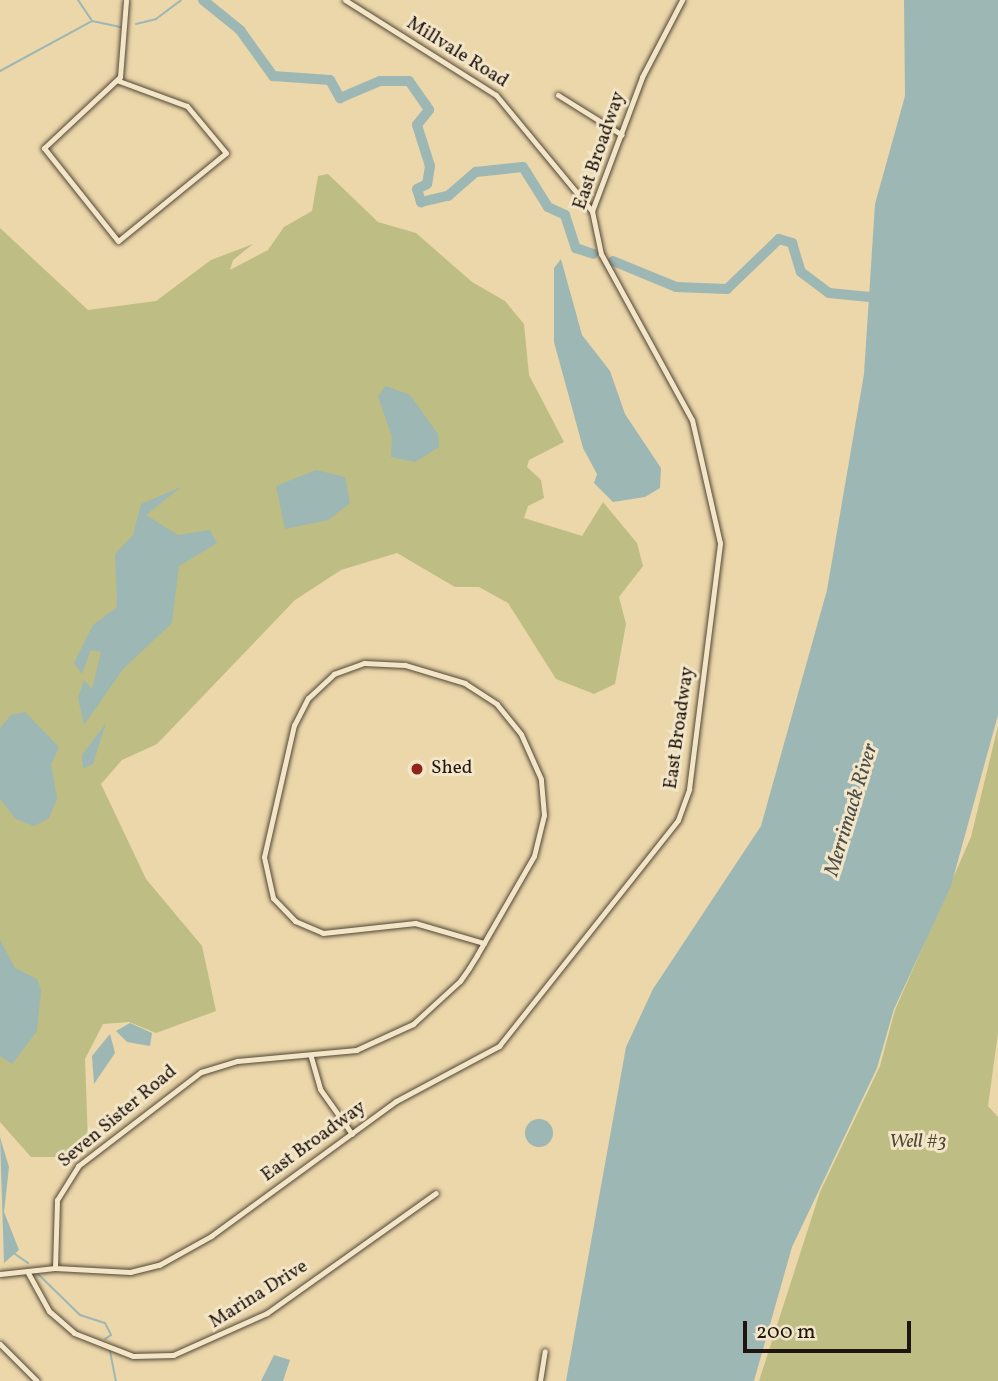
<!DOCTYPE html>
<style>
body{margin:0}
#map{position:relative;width:998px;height:1381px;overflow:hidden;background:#ebd7aa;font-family:Vollkorn,serif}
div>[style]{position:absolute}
.green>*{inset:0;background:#bdbd84}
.water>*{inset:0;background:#9db7b4}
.round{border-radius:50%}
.stream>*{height:2px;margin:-1px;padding:0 1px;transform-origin:1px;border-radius:1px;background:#9db7b4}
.river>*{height:10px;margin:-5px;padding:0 5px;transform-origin:5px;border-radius:5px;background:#9db7b4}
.roads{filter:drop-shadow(0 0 2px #524636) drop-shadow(0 0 2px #524636)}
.minor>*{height:5px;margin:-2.5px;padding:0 2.5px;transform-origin:2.5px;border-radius:2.5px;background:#f2e5c8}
.dots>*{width:19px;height:19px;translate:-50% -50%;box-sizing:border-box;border:4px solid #f2e5c8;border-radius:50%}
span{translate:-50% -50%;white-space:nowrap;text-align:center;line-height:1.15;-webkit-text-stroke:6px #f2e5c8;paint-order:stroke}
.street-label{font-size:19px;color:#1f150f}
.poi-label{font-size:19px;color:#1f150f}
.left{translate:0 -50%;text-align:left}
.park-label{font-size:19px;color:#4e4732;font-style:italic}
.water-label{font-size:21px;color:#4b4e49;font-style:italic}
.scale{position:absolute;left:743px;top:1321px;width:168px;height:32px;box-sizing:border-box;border:4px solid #1f150f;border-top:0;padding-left:9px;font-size:21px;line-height:24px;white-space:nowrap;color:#1f150f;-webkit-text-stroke:5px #f2e5c8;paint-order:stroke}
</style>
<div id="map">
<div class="green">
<div style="clip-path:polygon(328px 174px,378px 222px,416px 233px,472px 282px,505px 301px,524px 324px,529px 375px,564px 442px,529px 460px,527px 467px,541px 480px,544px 498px,528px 506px,524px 518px,582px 536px,603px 502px,637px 543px,643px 566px,619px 597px,626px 624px,615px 684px,594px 694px,556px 679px,508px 603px,479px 587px,455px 587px,397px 553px,341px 570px,295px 600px,157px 744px,122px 760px,101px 784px,146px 879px,202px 946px,216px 1011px,156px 1033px,129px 1022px,103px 1024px,85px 1059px,88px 1142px,62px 1157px,31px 1157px,0 1122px,0 228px,88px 310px,156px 301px,211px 260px,253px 244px,233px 260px,230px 270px,268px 250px,284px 227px,312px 211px,318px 176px)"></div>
<div style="clip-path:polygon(998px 726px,998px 1033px,988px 1106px,998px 1117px,998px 1381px,759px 1381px,820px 1192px,880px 1066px,895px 1010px,971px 837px)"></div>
</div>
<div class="water">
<div style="clip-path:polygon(904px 0,998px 0,998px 715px,951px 886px,894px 1009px,877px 1068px,792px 1247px,754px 1381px,566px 1381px,626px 1047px,653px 989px,761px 826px,827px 590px,864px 374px,875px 204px,905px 96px)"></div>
<div style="clip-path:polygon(561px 259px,582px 335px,610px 371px,625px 414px,661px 468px,660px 488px,645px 497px,613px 502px,594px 483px,597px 474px,583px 448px,554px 342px,554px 268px)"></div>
<div style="clip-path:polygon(386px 386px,410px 395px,438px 434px,439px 447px,415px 462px,391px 457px,392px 437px,378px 396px)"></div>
<div style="clip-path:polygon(316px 470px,345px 477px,350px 503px,328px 520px,285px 529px,276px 486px)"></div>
<div style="clip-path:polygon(181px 487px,146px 515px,178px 535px,210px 530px,217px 543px,179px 566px,172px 623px,123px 669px,84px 725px,78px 698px,84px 680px,92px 689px,101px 652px,91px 650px,82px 674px,74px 663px,93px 625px,117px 607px,115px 554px,133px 535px,141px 504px)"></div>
<div style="clip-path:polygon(25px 712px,59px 747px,51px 765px,57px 798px,49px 818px,34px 826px,16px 819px,0 799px,0 728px,11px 715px)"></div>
<div style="clip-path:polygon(106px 723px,93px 764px,83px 769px,82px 755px)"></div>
<div style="clip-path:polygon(0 940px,15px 968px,37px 979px,41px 990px,37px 1031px,12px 1064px,0 1056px)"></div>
<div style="clip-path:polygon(130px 1023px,152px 1033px,150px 1046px,127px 1042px,116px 1031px)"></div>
<div style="clip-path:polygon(110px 1034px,115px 1053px,94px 1084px,92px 1056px)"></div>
<div class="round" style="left:525px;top:1119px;width:28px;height:28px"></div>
<div style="clip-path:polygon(0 1137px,9px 1167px,4px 1212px,19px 1250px,4px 1263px)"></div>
<div style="clip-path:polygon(274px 1355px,290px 1360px,283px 1381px,261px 1381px)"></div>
</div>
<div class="stream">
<div style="left:78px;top:0;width:23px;rotate:56deg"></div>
<div style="left:136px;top:24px;width:21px;rotate:-14deg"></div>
<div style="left:156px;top:19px;width:31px;rotate:-37deg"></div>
<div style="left:0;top:71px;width:105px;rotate:-28.5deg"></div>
<div style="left:92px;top:21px;width:29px;rotate:12deg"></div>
<div style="left:15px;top:1254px;width:16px;rotate:35deg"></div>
<div style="left:38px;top:1274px;width:59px;rotate:44.3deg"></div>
<div style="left:80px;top:1315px;width:26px;rotate:18deg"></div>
<div style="left:105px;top:1323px;width:13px;rotate:63deg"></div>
<div style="left:111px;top:1335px;width:7px;rotate:146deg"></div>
<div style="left:110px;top:1351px;width:31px;rotate:79deg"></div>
</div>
<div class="river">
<div style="left:203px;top:0;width:48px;rotate:39deg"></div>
<div style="left:240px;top:30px;width:57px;rotate:54.3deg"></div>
<div style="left:273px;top:76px;width:57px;rotate:4deg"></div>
<div style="left:330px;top:80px;width:21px;rotate:61deg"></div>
<div style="left:340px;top:98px;width:43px;rotate:-23deg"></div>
<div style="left:380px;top:81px;width:29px"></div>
<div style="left:409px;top:81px;width:35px;rotate:55deg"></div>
<div style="left:429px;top:110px;width:19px;rotate:129deg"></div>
<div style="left:417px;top:125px;width:43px;rotate:72.4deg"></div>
<div style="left:430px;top:166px;width:18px;rotate:99deg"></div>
<div style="left:427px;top:184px;width:11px;rotate:153deg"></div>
<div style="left:417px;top:189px;width:14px;rotate:73deg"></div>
<div style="left:421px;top:202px;width:28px;rotate:-13deg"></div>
<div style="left:448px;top:196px;width:37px;rotate:-41deg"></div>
<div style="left:476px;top:172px;width:47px;rotate:-6.1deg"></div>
<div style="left:523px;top:167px;width:47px;rotate:58deg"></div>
<div style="left:548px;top:207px;width:19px;rotate:25deg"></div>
<div style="left:565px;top:215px;width:35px;rotate:72deg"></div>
<div style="left:576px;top:248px;width:18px;rotate:19deg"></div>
<div style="left:613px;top:261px;width:68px;rotate:22.4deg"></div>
<div style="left:676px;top:287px;width:51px;rotate:2.2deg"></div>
<div style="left:727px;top:289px;width:72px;rotate:-43.9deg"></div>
<div style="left:779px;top:239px;width:14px;rotate:17deg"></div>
<div style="left:792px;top:243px;width:30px;rotate:73deg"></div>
<div style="left:801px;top:272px;width:35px;rotate:37deg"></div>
<div style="left:829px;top:293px;width:51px;rotate:5.6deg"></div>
</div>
<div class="roads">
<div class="minor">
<div style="left:345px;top:0;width:178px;rotate:32.2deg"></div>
<div style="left:496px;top:95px;width:151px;rotate:50.4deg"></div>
<div style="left:119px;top:81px;width:72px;rotate:20.2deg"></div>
<div style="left:187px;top:106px;width:61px;rotate:50.3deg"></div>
<div style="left:226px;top:153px;width:139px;rotate:140.8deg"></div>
<div style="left:118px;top:241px;width:119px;rotate:-128.5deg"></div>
<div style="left:44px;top:148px;width:104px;rotate:-43.1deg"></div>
<div style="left:120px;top:77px;width:77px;rotate:-85.5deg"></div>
<div style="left:558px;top:95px;width:75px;rotate:32deg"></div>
<div style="left:311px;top:1057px;width:33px;rotate:74deg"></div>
<div style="left:320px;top:1089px;width:55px;rotate:54.6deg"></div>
<div style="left:55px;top:1268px;width:68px;rotate:-88.3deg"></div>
<div style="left:57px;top:1200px;width:40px;rotate:-58deg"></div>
<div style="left:78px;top:1166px;width:155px;rotate:-37.4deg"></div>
<div style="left:201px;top:1072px;width:38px;rotate:-17deg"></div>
<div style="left:237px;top:1061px;width:120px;rotate:-5.3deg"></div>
<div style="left:356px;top:1050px;width:63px;rotate:-24.5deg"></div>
<div style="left:413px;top:1024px;width:64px;rotate:-42.5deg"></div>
<div style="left:460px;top:981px;width:16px;rotate:-55deg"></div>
<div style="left:469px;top:968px;width:15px;rotate:-58deg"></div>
<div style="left:477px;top:955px;width:114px;rotate:-60.1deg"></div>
<div style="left:534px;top:856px;width:42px;rotate:-76.3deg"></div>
<div style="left:544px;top:815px;width:36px;rotate:-95deg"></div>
<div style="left:541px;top:779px;width:49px;rotate:-114deg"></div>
<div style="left:521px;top:734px;width:38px;rotate:-129deg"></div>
<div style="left:497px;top:704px;width:38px;rotate:-147deg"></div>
<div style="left:465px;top:683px;width:63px;rotate:-163.3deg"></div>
<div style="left:405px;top:665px;width:41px;rotate:-177.2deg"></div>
<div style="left:364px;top:663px;width:32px;rotate:160deg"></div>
<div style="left:334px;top:674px;width:35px;rotate:137deg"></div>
<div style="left:308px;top:698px;width:30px;rotate:117deg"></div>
<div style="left:294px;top:725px;width:135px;rotate:102.8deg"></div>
<div style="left:264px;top:857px;width:42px;rotate:77.6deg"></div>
<div style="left:273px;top:898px;width:32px;rotate:46deg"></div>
<div style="left:295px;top:921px;width:30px;rotate:23deg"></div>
<div style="left:323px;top:933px;width:93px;rotate:-6.2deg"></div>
<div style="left:415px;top:923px;width:72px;rotate:16.2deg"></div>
<div style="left:27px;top:1271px;width:46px;rotate:61.2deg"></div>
<div style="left:49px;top:1311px;width:33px;rotate:41deg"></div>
<div style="left:74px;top:1333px;width:63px;rotate:21.3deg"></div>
<div style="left:133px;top:1356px;width:40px;rotate:-1.4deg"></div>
<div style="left:173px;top:1355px;width:103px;rotate:-24.1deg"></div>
<div style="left:267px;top:1313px;width:207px;rotate:-35.4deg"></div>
<div style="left:0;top:1274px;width:55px;rotate:-6.2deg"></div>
<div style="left:55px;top:1268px;width:75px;rotate:3.1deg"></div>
<div style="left:130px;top:1272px;width:30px;rotate:-14deg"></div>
<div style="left:159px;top:1265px;width:60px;rotate:-29.1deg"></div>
<div style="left:211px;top:1236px;width:229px;rotate:-36.1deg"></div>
<div style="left:396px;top:1101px;width:117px;rotate:-28.1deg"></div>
<div style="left:499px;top:1046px;width:288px;rotate:-51.6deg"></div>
<div style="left:678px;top:820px;width:33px;rotate:-70deg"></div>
<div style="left:689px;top:789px;width:248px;rotate:-82.8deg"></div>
<div style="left:720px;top:543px;width:126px;rotate:-102.8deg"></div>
<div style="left:692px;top:420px;width:189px;rotate:-118.7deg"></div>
<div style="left:601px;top:254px;width:44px;rotate:-101.8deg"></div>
<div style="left:592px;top:211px;width:143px;rotate:-69.5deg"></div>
<div style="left:642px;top:77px;width:87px;rotate:-62.5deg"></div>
<div style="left:0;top:1344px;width:52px;rotate:45deg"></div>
<div style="left:540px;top:1381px;width:30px;rotate:-81deg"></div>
</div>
</div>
<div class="dots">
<div style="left:417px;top:769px;background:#8f2418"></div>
</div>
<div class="street-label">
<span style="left:457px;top:53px;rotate:32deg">Millvale Road</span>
<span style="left:600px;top:151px;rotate:-71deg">East Broadway</span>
<span style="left:680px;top:728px;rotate:-82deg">East Broadway</span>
<span style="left:118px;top:1117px;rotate:-40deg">Seven Sister Road</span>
<span style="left:314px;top:1142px;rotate:-36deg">East Broadway</span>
<span style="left:259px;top:1295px;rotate:-32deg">Marina Drive</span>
</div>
<div class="poi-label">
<span class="left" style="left:431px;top:769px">Shed</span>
</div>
<div class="park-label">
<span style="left:918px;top:1143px">Well #3</span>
</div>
<div class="water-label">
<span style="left:852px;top:810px;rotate:-73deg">Merrimack River</span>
</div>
<div class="scale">200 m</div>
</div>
